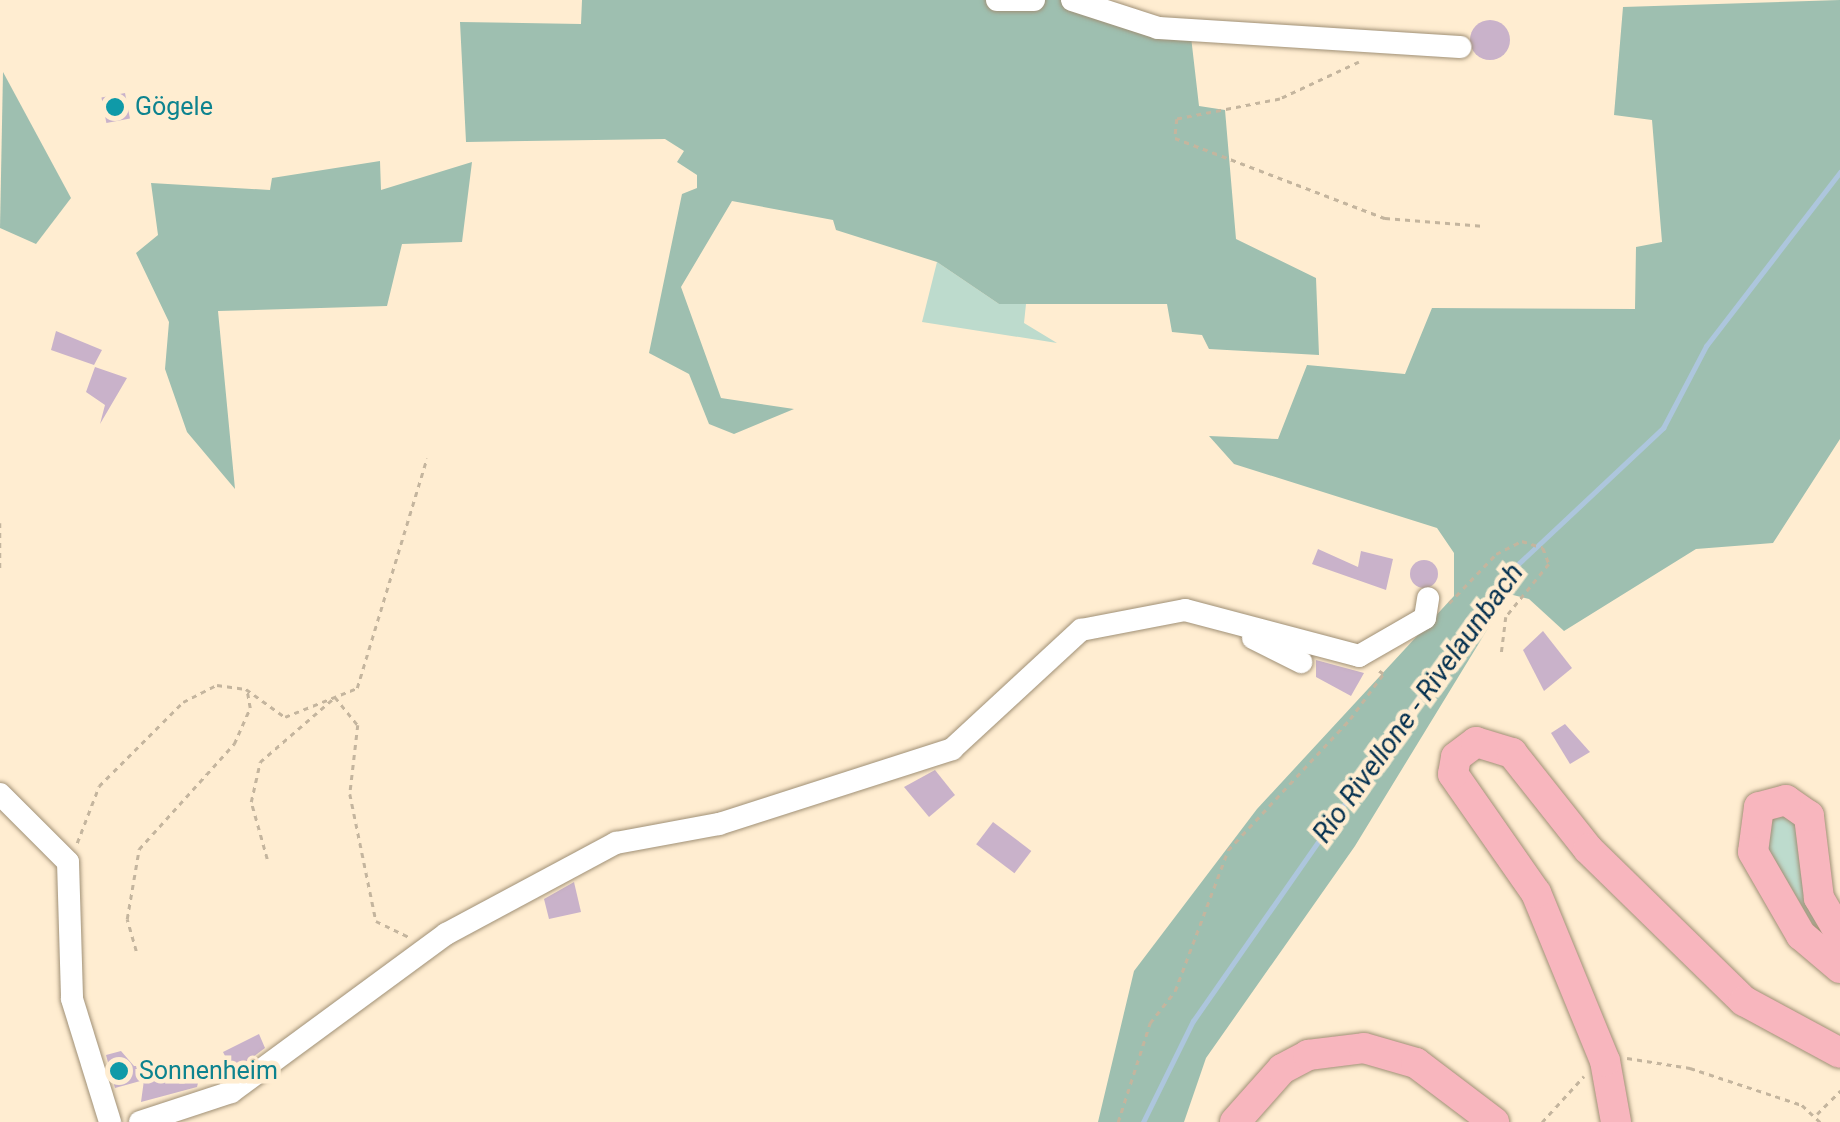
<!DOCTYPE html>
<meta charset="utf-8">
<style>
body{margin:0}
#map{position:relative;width:1840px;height:1122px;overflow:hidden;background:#ffedd1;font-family:Roboto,sans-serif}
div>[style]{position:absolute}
.green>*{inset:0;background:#bddbcd}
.forest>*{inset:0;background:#9ebfb0}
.stream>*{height:5px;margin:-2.5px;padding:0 2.5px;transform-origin:2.5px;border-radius:2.5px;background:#adc6dd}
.building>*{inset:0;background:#c9b2ca;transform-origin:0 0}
.round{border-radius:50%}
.path>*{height:2.5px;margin-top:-1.25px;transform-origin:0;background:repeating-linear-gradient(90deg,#c4b59e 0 5px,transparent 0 10px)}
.roads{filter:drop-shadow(0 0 2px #a09076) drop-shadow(0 0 2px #a09076)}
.minor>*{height:22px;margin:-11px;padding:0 11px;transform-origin:11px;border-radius:11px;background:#fff}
.major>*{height:30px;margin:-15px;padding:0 15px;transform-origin:15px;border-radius:15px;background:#f8b6be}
.dots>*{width:28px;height:28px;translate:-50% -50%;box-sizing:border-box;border:5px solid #ffedd1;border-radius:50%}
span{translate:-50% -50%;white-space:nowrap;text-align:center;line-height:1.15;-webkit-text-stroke:9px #ffedd1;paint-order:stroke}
.culture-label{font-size:25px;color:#0d838f}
.left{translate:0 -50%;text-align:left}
.water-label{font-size:28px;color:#053150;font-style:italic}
</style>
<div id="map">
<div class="green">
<div style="clip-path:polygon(937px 262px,999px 304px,1026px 304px,1024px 323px,1057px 343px,922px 322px)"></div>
<div style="clip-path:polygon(1775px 814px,1796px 820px,1817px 931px,1763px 841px,1763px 822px)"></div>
</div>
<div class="forest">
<div style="clip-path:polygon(582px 0,1091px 0,1190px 28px,1199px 106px,1225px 110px,1236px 239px,1316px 278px,1319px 355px,1209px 349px,1202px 335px,1172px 332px,1167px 304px,999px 304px,937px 262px,836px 230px,833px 220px,732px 201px,681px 287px,721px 398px,794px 409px,734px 434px,709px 424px,689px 374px,649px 353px,682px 194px,697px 188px,697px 175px,677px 162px,684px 151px,665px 139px,466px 142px,460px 22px,581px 24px)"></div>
<div style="clip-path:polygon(1840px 0,1840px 439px,1773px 543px,1696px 549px,1564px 631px,1529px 599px,1509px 594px,1355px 846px,1206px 1058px,1184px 1122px,1098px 1122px,1134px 971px,1257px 809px,1454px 596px,1454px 553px,1437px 528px,1234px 464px,1209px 436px,1278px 439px,1307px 365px,1405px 374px,1432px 308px,1635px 309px,1636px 247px,1662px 242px,1652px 120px,1614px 115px,1623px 7px)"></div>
<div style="clip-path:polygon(3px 72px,71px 198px,36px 244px,0 228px)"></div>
<div style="clip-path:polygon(380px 161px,381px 190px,472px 162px,462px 242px,402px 244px,387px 306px,218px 311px,235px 489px,187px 432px,165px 369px,169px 322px,136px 253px,158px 235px,151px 183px,270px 190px,272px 178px)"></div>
</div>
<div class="stream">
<div style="left:1143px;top:1122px;width:113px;rotate:-63.7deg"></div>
<div style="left:1193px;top:1021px;width:537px;rotate:-55.1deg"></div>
<div style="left:1500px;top:581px;width:224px;rotate:-43.2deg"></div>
<div style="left:1663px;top:428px;width:93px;rotate:-62.3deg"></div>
<div style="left:1706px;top:346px;width:220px;rotate:-52.4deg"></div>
</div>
<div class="building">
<div class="round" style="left:1470px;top:20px;width:40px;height:40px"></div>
<div style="left:125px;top:93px;width:26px;height:24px;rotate:79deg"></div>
<div style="clip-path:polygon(56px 331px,102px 350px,94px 365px,51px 350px)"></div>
<div style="clip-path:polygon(95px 367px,127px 378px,100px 424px,105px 405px,86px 392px)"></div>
<div style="clip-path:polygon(1318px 549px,1358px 567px,1361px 551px,1393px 559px,1386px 590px,1312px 564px)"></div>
<div class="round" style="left:1410px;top:560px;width:28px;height:28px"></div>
<div style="clip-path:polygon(1543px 631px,1572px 668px,1544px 691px,1523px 650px)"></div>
<div style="clip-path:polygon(1316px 660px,1364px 673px,1351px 696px,1316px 677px)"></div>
<div style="clip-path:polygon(1565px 724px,1590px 752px,1570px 764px,1551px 733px)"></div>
<div style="clip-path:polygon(935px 770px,955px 795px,929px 817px,904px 787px)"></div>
<div style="left:993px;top:822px;width:48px;height:28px;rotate:37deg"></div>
<div style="clip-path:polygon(574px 882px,581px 912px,549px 919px,544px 899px)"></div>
<div style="clip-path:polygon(259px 1034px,265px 1048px,233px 1072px,223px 1052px)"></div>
<div style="clip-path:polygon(121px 1051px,134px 1066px,202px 1067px,197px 1087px,141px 1102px,144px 1080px,115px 1088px,106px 1055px)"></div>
</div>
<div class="path">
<div style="left:1359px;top:62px;width:87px;rotate:154.9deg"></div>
<div style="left:1280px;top:99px;width:105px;rotate:169deg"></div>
<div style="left:1177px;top:119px;width:19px;rotate:96deg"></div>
<div style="left:1175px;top:138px;width:225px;rotate:20.9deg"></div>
<div style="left:1385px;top:218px;width:100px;rotate:4.6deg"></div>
<div style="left:0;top:523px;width:46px;rotate:90deg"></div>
<div style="left:1449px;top:603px;width:68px;rotate:-46.2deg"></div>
<div style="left:1496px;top:554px;width:29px;rotate:-27deg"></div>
<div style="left:1522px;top:541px;width:22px;rotate:18deg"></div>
<div style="left:1543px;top:548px;width:17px;rotate:69deg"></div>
<div style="left:1549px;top:564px;width:68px;rotate:129.1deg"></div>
<div style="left:1506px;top:617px;width:38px;rotate:97deg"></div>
<div style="left:77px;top:843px;width:61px;rotate:-68.9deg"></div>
<div style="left:99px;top:786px;width:119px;rotate:-45deg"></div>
<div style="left:183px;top:702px;width:38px;rotate:-27deg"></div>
<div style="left:217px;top:685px;width:29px;rotate:8deg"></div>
<div style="left:246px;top:689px;width:48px;rotate:35.7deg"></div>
<div style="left:285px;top:717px;width:78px;rotate:-21.9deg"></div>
<div style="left:357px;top:688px;width:240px;rotate:-73.1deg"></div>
<div style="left:267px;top:859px;width:59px;rotate:-105.7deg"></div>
<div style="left:251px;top:802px;width:41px;rotate:-77.3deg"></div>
<div style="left:260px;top:762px;width:99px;rotate:-40.9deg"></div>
<div style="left:335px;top:697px;width:36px;rotate:51deg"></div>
<div style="left:358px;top:725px;width:69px;rotate:96.6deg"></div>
<div style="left:350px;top:794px;width:130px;rotate:78.4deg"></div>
<div style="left:376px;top:921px;width:37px;rotate:26deg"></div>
<div style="left:136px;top:951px;width:33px;rotate:-106deg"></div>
<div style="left:127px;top:919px;width:71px;rotate:-80.3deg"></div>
<div style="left:139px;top:849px;width:142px;rotate:-47.9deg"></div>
<div style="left:234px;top:744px;width:39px;rotate:-66deg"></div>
<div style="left:250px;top:708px;width:17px;rotate:-100deg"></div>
<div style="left:1627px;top:1058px;width:64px;rotate:9deg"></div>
<div style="left:1690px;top:1068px;width:118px;rotate:18.3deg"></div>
<div style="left:1802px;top:1105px;width:25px;rotate:43deg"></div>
<div style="left:1817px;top:1114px;width:33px;rotate:-45deg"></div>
<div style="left:1118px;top:1122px;width:104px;rotate:-72.1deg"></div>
<div style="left:1150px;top:1023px;width:41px;rotate:-52deg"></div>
<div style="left:1175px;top:991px;width:151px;rotate:-69.4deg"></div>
<div style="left:1228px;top:850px;width:179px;rotate:-47deg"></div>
<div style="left:1350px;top:719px;width:56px;rotate:-53.7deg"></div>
<div style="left:1383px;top:674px;width:9px;rotate:-144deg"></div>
<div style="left:1542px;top:1122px;width:62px;rotate:-47.6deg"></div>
</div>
<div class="roads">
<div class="minor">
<div style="left:997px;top:0;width:37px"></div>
<div style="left:1072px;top:0;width:90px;rotate:18deg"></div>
<div style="left:1158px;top:28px;width:303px;rotate:3.6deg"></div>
<div style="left:1253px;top:638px;width:54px;rotate:26.6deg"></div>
<div style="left:0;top:794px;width:96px;rotate:45deg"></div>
<div style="left:68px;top:862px;width:137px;rotate:88.3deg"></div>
<div style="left:72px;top:999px;width:129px;rotate:72.8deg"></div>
<div style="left:140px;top:1122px;width:96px;rotate:-18.2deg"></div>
<div style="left:231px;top:1092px;width:267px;rotate:-36.3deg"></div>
<div style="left:446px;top:934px;width:193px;rotate:-28.2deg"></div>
<div style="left:616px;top:843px;width:105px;rotate:-10.5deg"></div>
<div style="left:719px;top:824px;width:245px;rotate:-17.8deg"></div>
<div style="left:952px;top:749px;width:176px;rotate:-42.7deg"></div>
<div style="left:1081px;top:630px;width:106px;rotate:-10.9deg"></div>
<div style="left:1185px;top:610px;width:180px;rotate:14.8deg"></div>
<div style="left:1359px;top:656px;width:76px;rotate:-29.9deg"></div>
<div style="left:1425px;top:618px;width:20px;rotate:-81deg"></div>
</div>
<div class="major">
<div style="left:1840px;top:934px;width:42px;rotate:-120.3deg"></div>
<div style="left:1819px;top:898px;width:83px;rotate:-97deg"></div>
<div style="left:1809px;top:816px;width:28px;rotate:-145deg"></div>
<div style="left:1786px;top:800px;width:28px;rotate:165deg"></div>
<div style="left:1759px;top:807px;width:45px;rotate:97.6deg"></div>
<div style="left:1753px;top:852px;width:96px;rotate:60deg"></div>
<div style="left:1801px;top:935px;width:51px;rotate:40.2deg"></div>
<div style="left:1235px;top:1122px;width:71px;rotate:-48.4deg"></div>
<div style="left:1282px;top:1069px;width:30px;rotate:-28deg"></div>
<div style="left:1308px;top:1055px;width:56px;rotate:-7.1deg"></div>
<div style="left:1364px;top:1048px;width:54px;rotate:16.1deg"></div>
<div style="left:1416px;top:1063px;width:98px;rotate:37.1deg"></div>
<div style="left:1616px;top:1122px;width:62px;rotate:-100.2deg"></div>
<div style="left:1605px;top:1061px;width:182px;rotate:-112.3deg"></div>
<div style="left:1536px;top:893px;width:145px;rotate:-124.9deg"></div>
<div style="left:1453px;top:774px;width:17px;rotate:-80deg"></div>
<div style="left:1456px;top:757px;width:25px;rotate:-37deg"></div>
<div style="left:1476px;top:742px;width:38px;rotate:17deg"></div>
<div style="left:1512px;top:753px;width:122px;rotate:51.6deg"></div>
<div style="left:1588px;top:849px;width:218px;rotate:44.3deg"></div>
<div style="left:1744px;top:1001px;width:109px;rotate:28.4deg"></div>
</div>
</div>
<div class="dots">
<div style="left:115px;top:107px;background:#0f9aa8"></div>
<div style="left:119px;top:1071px;background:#0f9aa8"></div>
</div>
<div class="culture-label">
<span class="left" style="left:135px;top:107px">Gögele</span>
<span class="left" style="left:139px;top:1071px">Sonnenheim</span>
</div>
<div class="water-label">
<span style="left:1418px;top:703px;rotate:-54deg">Rio Rivellone - Rivelaunbach</span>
</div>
</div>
